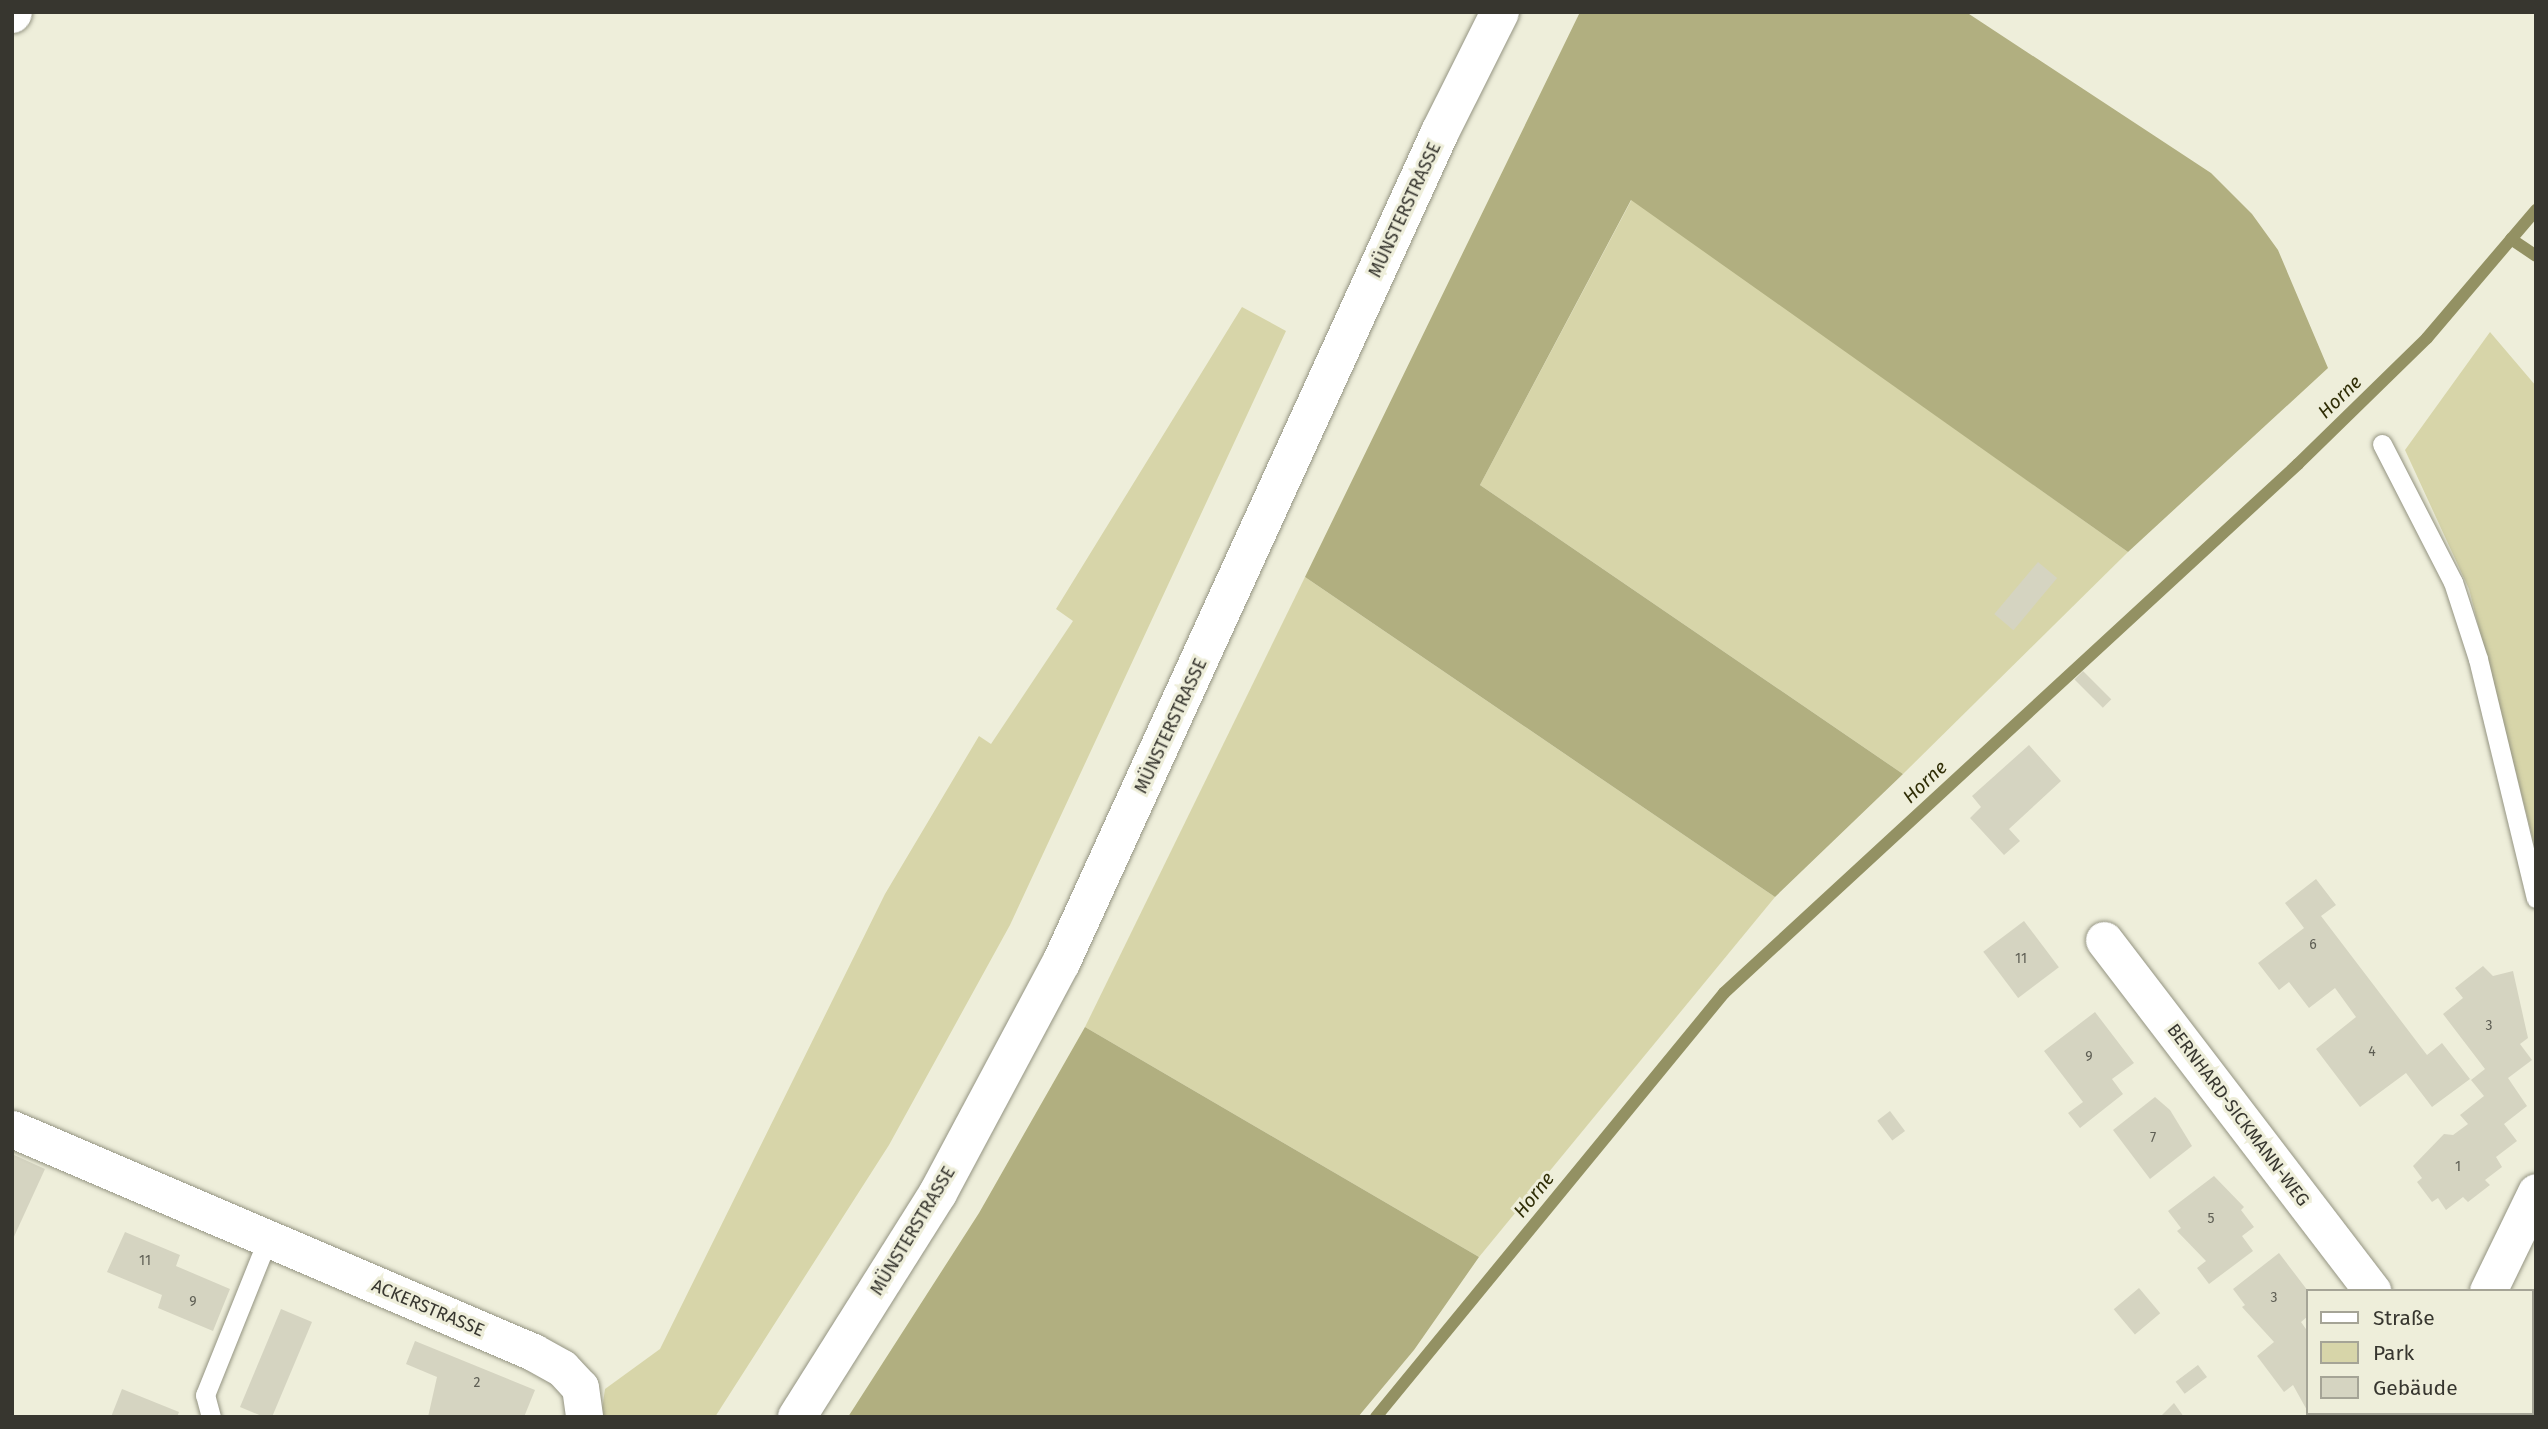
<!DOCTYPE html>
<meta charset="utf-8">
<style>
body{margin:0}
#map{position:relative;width:2548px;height:1429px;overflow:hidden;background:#eeeeda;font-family:"Fira Sans",sans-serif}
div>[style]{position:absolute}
.green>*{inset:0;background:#d7d5a9}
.forest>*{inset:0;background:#b1af80}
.stream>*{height:12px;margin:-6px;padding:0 6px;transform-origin:6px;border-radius:6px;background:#939163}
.building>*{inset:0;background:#d5d4c1;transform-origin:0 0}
.roads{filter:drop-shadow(0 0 2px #949482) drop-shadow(0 0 2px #949482)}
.service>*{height:19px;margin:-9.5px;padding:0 9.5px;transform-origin:9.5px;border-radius:9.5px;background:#fff}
.minor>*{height:37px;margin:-18.5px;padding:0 18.5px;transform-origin:18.5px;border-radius:18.5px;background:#fff}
.primary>*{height:38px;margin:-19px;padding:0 19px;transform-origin:19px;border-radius:19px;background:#fff}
span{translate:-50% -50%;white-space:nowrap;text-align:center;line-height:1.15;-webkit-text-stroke:6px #eeeeda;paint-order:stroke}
.number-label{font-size:14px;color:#5e5e54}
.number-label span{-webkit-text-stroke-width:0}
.street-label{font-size:18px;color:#37362f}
.water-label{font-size:19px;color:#302e06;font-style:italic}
.frame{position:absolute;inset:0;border:14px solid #37362f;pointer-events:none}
.legend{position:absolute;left:2306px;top:1289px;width:228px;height:126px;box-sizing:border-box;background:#eeeeda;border:2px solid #a5a496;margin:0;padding:9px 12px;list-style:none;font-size:21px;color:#37362f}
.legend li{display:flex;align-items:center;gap:14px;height:35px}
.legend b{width:35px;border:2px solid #a5a496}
</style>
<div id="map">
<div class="green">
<div style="clip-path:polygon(1632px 199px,2128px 552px,1903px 774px,1480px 485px)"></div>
<div style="clip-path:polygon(1242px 307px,1286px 331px,1010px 925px,889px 1145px,715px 1417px,601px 1417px,605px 1389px,660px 1349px,885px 894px,979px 736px,991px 744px,1073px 621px,1056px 609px)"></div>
<div style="clip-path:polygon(2490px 332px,2536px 386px,2536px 851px,2469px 589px,2405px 450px)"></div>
<div style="clip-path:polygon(1305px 577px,1775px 897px,1479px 1257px,1085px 1027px)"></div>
</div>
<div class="forest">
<div style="clip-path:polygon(1580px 12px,1966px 12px,2211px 173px,2252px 214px,2278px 250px,2328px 368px,2128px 552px,1631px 200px,1480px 485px,1903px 774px,1775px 897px,1305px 577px)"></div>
<div style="clip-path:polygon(1085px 1027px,1479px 1257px,1414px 1350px,1358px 1417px,848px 1417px,979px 1213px)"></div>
</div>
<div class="stream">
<div style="left:2511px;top:239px;width:30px;rotate:34deg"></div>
<div style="left:1376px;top:1417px;width:549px;rotate:-50.62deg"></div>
<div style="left:1724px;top:993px;width:781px;rotate:-42.66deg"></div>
<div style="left:2298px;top:464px;width:180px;rotate:-44.3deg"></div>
<div style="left:2427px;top:338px;width:168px;rotate:-49.6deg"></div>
</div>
<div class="building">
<div style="left:2038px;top:562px;width:25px;height:68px;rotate:40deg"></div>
<div style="left:2083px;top:671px;width:40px;height:12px;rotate:45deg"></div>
<div style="clip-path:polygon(2029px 745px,2061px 781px,2009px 829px,2020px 841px,2004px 855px,1970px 818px,1981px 807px,1972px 796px)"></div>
<div style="clip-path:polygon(2316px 879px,2336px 905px,2321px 916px,2427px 1055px,2442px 1043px,2470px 1079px,2432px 1107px,2406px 1073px,2360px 1107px,2316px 1049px,2356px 1017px,2335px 988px,2309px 1008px,2289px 982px,2279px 990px,2258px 963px,2304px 928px,2285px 903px)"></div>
<div style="left:2024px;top:921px;width:58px;height:51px;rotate:53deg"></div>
<div style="clip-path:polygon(2483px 966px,2493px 976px,2513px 971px,2528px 1038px,2520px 1044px,2532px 1060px,2508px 1078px,2527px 1106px,2504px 1124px,2517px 1141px,2496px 1157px,2502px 1167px,2485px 1180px,2490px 1185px,2468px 1202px,2463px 1197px,2446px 1210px,2438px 1198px,2432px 1202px,2417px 1182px,2422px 1178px,2413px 1166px,2444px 1134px,2453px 1135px,2468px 1124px,2460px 1115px,2484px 1096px,2471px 1080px,2485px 1069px,2443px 1014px,2463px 998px,2455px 988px)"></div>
<div style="clip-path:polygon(2095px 1012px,2134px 1063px,2112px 1079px,2123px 1094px,2080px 1128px,2068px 1113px,2083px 1102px,2044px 1051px)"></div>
<div style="clip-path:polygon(2155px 1097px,2170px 1110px,2192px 1146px,2150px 1179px,2113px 1130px)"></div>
<div style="left:1890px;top:1111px;width:25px;height:16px;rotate:53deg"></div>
<div style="clip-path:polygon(12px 1154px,45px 1169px,12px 1241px)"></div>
<div style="clip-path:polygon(2214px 1176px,2244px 1207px,2241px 1210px,2254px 1227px,2242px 1236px,2253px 1251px,2209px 1284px,2197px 1268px,2206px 1261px,2177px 1231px,2181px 1228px,2168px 1211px)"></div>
<div style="clip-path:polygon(125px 1232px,180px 1255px,176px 1266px,230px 1289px,213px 1331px,158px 1308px,162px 1295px,107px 1272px)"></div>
<div style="clip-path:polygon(2279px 1253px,2308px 1291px,2308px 1316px,2301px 1322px,2308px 1332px,2308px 1412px,2293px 1385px,2284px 1392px,2257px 1356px,2274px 1342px,2242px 1307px,2245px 1305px,2233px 1289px)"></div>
<div style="left:2139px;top:1288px;width:33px;height:33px;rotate:50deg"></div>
<div style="clip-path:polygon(281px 1309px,312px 1322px,272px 1417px,264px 1417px,240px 1407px)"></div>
<div style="clip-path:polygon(415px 1341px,535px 1390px,524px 1417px,428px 1417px,437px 1377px,406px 1364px)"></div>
<div style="left:2198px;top:1365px;width:15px;height:28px;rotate:53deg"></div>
<div style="clip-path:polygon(2536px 1374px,2536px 1417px,2515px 1415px,2532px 1413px)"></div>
<div style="clip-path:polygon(122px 1389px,179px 1412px,177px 1417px,111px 1417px)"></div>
<div style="clip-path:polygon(2174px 1403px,2184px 1417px,2160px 1417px)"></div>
<div style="clip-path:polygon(2309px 1413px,2354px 1413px,2350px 1417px)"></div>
</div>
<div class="roads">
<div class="service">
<div style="left:2382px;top:444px;width:155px;rotate:62.8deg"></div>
<div style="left:2453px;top:582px;width:81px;rotate:72deg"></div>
<div style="left:2478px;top:659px;width:246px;rotate:76.4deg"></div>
<div style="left:211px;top:1417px;width:23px;rotate:-105deg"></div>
<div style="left:205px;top:1395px;width:166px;rotate:-68.1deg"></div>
</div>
<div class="minor">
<div style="left:12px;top:14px;width:2px;rotate:-63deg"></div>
<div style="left:2104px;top:940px;width:442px;rotate:52.6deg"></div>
<div style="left:12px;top:1129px;width:567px;rotate:23.17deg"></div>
<div style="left:533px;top:1352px;width:33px;rotate:29deg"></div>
<div style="left:562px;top:1368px;width:26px;rotate:47deg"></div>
<div style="left:580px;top:1387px;width:30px;rotate:82deg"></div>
<div style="left:2488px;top:1291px;width:110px;rotate:-64.1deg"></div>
<div style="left:2419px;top:1417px;width:4px;rotate:-63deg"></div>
</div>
<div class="primary">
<div style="left:797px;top:1417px;width:265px;rotate:-57.8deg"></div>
<div style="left:938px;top:1193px;width:261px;rotate:-61.9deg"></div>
<div style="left:1061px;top:963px;width:913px;rotate:-65.48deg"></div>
<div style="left:1440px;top:132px;width:134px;rotate:-63.4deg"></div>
</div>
</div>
<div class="number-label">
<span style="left:2313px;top:945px">6</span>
<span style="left:2021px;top:959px">11</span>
<span style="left:2489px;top:1026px">3</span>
<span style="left:2372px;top:1052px">4</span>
<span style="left:2089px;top:1057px">9</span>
<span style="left:2153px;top:1138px">7</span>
<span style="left:2458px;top:1167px">1</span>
<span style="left:2211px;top:1219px">5</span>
<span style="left:145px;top:1261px">11</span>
<span style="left:2274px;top:1298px">3</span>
<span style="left:193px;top:1302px">9</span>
<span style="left:477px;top:1383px">2</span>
</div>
<div class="street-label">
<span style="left:1405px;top:210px;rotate:-65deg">MÜNSTERSTRASSE</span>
<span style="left:1171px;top:726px;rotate:-65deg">MÜNSTERSTRASSE</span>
<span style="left:2238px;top:1115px;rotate:53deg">BERNHARD-SICKMANN-WEG</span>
<span style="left:913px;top:1231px;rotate:-59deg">MÜNSTERSTRASSE</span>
<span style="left:428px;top:1308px;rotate:23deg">ACKERSTRASSE</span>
</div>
<div class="water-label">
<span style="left:2340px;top:397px;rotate:-44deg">Horne</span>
<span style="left:1925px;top:782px;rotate:-43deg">Horne</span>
<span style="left:1534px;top:1195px;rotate:-51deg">Horne</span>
</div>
<div class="frame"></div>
<ul class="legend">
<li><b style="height:9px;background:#fff"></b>Straße</li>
<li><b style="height:19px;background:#d7d5a9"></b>Park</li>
<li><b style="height:19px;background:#d5d4c1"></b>Gebäude</li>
</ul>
</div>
